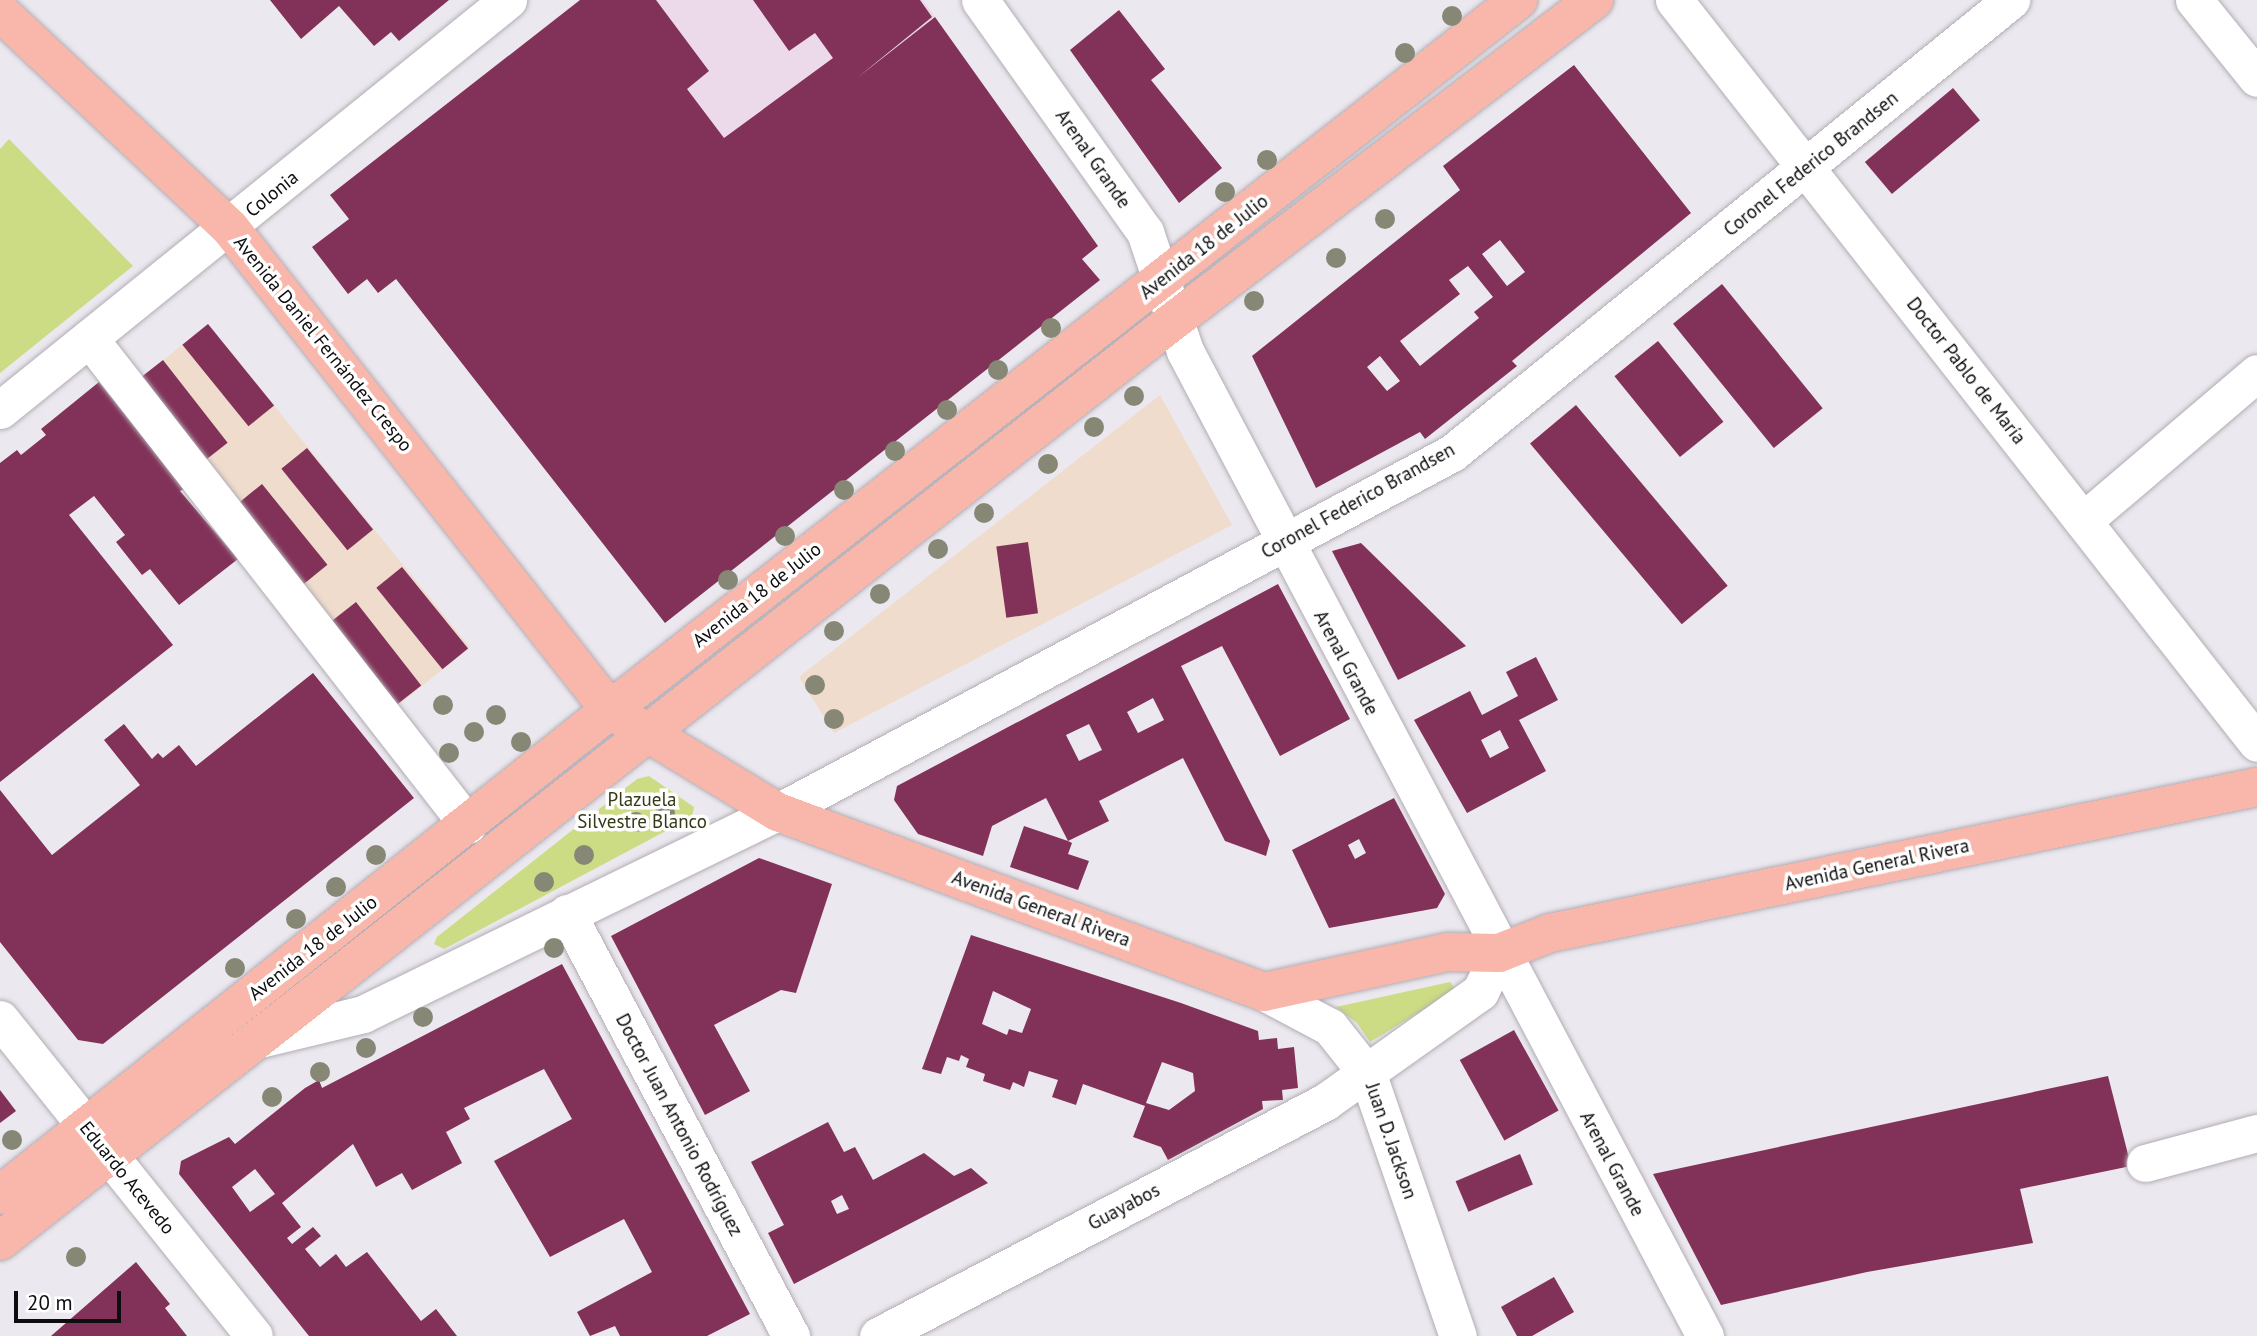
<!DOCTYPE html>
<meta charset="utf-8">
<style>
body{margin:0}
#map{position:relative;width:2257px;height:1336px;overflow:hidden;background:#ece8ef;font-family:"PT Sans",sans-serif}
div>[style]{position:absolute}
.commercial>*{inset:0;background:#efdccc;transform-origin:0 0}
.medical>*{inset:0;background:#ecd9e9}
.green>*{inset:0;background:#ccdc84}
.building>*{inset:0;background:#823258;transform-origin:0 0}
.roads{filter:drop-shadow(0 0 2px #b2adb4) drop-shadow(0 0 2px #b2adb4)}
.minor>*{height:37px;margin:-18.5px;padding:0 18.5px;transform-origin:18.5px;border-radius:18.5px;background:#fff}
.major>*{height:38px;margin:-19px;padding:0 19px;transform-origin:19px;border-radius:19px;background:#f8b7aa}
.trees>*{width:20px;height:20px;margin:-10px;border-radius:50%;background:#868875}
span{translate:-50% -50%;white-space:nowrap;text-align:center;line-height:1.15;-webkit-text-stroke:7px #fff;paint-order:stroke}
.street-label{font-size:19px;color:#0d0c0e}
.park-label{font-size:19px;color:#333912}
.scale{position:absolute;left:14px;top:1291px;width:107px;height:32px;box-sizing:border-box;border:4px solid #0d0c0e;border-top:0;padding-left:9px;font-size:21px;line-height:24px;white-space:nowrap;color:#0d0c0e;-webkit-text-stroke:5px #fff;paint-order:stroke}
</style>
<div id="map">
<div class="commercial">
<div style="left:208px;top:324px;width:416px;height:93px;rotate:51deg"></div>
<div style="clip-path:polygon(1160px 395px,1232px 525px,834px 733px,799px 677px)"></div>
</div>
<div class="medical">
<div style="clip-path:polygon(586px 0,923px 0,935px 17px,727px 182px)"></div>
</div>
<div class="green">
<div style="clip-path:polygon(9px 139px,133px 266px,0 373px,0 149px)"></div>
<div style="clip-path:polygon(649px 776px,694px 807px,692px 817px,444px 949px,434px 944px,437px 937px,637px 779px)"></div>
<div style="clip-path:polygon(1450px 982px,1456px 990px,1370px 1042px,1357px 1023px,1336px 1007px)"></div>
</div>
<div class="building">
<div style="clip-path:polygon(270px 0,449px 0,399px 41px,391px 32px,374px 46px,339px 6px,301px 39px)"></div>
<div style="clip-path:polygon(580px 0,656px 0,709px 71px,687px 89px,724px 138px,833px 58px,815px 33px,789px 51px,753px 0,920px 0,932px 17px,857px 78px,935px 17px,1098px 246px,1082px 259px,1100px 280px,665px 623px,396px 279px,378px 293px,367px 279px,348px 294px,312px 247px,349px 219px,330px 195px)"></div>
<div style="clip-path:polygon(1119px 10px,1165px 69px,1151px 80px,1222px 168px,1179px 203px,1070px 50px)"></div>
<div style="clip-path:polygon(evenodd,1574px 65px,1691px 213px,1512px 361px,1517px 366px,1425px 439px,1420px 432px,1316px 488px,1252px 356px,1460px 190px,1443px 166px,1574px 65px,1500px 240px,1525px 272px,1507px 286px,1482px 254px,1500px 240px,1574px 65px,1468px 266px,1493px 297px,1474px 312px,1479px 318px,1420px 366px,1400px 341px,1460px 294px,1449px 280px,1468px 266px,1574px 65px,1380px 356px,1400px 381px,1387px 391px,1367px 367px,1380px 356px)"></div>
<div style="left:1953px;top:88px;width:42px;height:115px;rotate:50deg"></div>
<div style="left:1722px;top:284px;width:160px;height:63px;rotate:51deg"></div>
<div style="left:208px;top:324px;width:105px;height:33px;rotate:51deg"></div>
<div style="left:1658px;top:341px;width:104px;height:56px;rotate:51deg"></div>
<div style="left:163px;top:360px;width:105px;height:36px;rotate:52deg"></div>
<div style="clip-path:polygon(99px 382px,184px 489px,180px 491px,238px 559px,179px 605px,150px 569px,142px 575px,116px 542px,125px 535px,94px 496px,69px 515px,173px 645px,0 782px,0 463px,17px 450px,21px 455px,46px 435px,41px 429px)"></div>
<div style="left:1576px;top:405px;width:236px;height:60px;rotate:50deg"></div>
<div style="left:307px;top:448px;width:105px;height:33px;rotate:51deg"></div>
<div style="left:262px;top:484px;width:104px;height:36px;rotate:51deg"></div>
<div style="left:1028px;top:542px;width:72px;height:32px;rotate:82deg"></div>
<div style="clip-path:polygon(1361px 543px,1466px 646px,1398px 680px,1332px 551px)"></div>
<div style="left:402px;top:567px;width:105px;height:33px;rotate:51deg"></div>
<div style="clip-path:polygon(evenodd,1278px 584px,1350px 719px,1280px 756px,1222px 646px,1181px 666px,1270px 841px,1266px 856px,1225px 841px,1183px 758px,1099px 801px,1109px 821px,1068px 841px,1072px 843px,1068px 854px,1089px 861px,1078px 890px,1010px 867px,1024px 826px,1068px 841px,1046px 798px,992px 826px,983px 856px,918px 834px,894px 800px,897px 786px,1278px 584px,1153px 698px,1164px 720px,1138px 733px,1127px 712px,1153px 698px,1278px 584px,1089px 724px,1102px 750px,1079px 761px,1066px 735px,1089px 724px)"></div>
<div style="left:356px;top:602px;width:106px;height:36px;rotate:52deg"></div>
<div style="clip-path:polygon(evenodd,1536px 657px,1558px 700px,1519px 720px,1546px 771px,1467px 813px,1414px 720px,1470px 691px,1482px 715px,1518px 696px,1506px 672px,1536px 657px,1500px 730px,1509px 748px,1490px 758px,1481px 740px,1500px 730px)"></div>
<div style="clip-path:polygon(313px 673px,414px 798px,103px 1044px,78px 1040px,0 942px,0 790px,52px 855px,140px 785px,104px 740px,124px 724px,152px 759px,158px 753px,163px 758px,179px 745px,196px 766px)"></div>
<div style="clip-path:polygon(evenodd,1394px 798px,1445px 894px,1437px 908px,1329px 928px,1292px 850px,1394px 798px,1359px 839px,1366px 853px,1355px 859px,1348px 845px,1359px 839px)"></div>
<div style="clip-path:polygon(759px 858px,832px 884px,796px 993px,781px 990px,714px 1025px,750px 1091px,705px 1115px,611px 936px)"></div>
<div style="clip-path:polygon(evenodd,971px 935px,1181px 1003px,1258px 1031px,1259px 1040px,1277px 1038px,1278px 1049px,1294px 1047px,1298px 1088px,1282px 1090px,1283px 1100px,1262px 1101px,1263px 1109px,1168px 1160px,1161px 1147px,1133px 1137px,1145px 1106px,1083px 1084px,1076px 1105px,1052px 1097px,1058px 1080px,1029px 1071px,1024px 1087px,1013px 1082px,1010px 1090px,983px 1081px,985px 1074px,966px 1067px,969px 1059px,961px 1055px,959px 1061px,947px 1057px,941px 1074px,922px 1069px,971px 935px,993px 991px,1031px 1009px,1022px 1033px,1009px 1029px,1007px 1035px,982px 1024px,993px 991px,971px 935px,1162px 1062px,1193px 1073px,1195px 1091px,1169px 1110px,1146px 1103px,1162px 1062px)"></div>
<div style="clip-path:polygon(evenodd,562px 964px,750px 1314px,707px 1336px,620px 1336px,615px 1326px,590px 1336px,577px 1312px,652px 1272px,624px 1219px,550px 1257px,494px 1161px,572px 1119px,544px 1069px,464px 1108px,470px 1119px,446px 1132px,462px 1163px,412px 1190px,402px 1173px,376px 1187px,353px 1144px,282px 1203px,301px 1227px,287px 1238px,292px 1244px,313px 1227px,321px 1236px,305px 1249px,320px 1267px,336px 1254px,346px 1267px,367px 1252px,421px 1321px,436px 1309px,457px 1336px,309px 1336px,179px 1174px,181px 1161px,229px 1137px,235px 1144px,305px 1088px,319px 1080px,322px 1088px,562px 964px,255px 1169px,275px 1194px,250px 1212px,232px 1187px,255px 1169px)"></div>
<div style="left:1514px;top:1030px;width:92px;height:62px;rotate:61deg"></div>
<div style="clip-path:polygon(2108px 1076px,2131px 1166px,2020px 1189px,2033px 1243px,1867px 1272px,1721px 1305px,1653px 1174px)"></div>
<div style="clip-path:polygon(0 1090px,16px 1111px,0 1123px)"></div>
<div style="clip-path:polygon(evenodd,828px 1122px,844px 1152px,855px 1147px,873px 1180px,924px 1153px,954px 1176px,971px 1168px,988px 1183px,794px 1284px,768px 1233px,784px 1225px,751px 1162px,828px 1122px,842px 1195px,849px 1209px,837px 1214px,831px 1201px,842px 1195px)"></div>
<div style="left:1520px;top:1154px;width:33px;height:70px;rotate:67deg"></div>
<div style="clip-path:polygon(136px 1262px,170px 1304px,165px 1308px,187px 1336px,51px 1336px)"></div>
<div style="clip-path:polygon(1554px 1277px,1574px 1312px,1532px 1336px,1517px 1336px,1501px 1307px)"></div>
</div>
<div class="roads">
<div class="minor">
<div style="left:980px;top:0;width:285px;rotate:54.6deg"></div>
<div style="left:1145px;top:232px;width:126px;rotate:71.4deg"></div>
<div style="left:1185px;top:351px;width:1114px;rotate:62.17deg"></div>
<div style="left:1674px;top:0;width:944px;rotate:51.88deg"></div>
<div style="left:2194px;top:0;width:100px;rotate:51.1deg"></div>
<div style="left:89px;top:338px;width:617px;rotate:52.11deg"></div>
<div style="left:0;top:410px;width:653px;rotate:-38.91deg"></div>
<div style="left:2083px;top:521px;width:228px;rotate:-40.4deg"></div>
<div style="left:567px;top:913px;width:479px;rotate:62.1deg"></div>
<div style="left:1264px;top:992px;width:75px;rotate:27.9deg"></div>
<div style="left:1330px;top:1027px;width:61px;rotate:51.6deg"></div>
<div style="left:1368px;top:1075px;width:276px;rotate:71deg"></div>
<div style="left:0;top:1019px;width:406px;rotate:51.3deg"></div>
<div style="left:260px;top:1039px;width:106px;rotate:-13.6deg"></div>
<div style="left:363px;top:1014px;width:462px;rotate:-26deg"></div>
<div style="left:778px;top:812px;width:764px;rotate:-28.04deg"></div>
<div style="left:1452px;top:453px;width:720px;rotate:-39.02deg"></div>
<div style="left:2145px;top:1163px;width:116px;rotate:-15deg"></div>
<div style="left:878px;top:1336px;width:505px;rotate:-27.63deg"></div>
<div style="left:1325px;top:1102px;width:190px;rotate:-35.4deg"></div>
<div style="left:1480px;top:992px;width:43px;rotate:-64deg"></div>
</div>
<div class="major">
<div style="left:0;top:12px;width:316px;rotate:43.2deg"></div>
<div style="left:230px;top:228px;width:614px;rotate:51.75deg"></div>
<div style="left:610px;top:710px;width:197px;rotate:31.3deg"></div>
<div style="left:778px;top:812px;width:518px;rotate:20.32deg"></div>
<div style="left:1264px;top:992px;width:188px;rotate:-12.3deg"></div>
<div style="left:1448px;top:952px;width:51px;rotate:1.1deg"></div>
<div style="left:1499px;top:953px;width:55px;rotate:-21.4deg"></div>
<div style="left:1550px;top:933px;width:722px;rotate:-11.67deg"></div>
<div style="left:0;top:1195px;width:779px;rotate:-38.49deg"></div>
<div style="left:610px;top:710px;width:1153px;rotate:-38.02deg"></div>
<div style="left:0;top:1241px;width:1494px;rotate:-38.1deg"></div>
<div style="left:1176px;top:319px;width:526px;rotate:-37.35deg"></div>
</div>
</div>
<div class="trees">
<div style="left:1452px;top:16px"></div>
<div style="left:1405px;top:53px"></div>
<div style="left:1267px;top:160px"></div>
<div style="left:1225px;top:192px"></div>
<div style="left:1385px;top:219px"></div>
<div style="left:1336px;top:258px"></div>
<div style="left:1254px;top:301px"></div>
<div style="left:1051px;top:328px"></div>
<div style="left:998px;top:370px"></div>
<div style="left:1134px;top:396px"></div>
<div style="left:947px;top:410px"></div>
<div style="left:1094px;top:427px"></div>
<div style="left:895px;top:451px"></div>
<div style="left:1048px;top:464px"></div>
<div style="left:844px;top:490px"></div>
<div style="left:984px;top:513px"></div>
<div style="left:785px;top:536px"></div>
<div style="left:938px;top:549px"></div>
<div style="left:728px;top:580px"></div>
<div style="left:880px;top:594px"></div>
<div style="left:834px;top:631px"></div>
<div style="left:815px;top:685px"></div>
<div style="left:443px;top:705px"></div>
<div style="left:496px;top:715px"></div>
<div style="left:834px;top:719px"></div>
<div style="left:474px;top:732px"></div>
<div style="left:521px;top:742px"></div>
<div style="left:449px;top:753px"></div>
<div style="left:665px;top:813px"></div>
<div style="left:636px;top:822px"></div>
<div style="left:376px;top:855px"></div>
<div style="left:584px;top:855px"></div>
<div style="left:544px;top:882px"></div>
<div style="left:336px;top:887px"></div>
<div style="left:296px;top:919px"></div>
<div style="left:554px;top:948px"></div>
<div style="left:235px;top:968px"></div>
<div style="left:423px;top:1017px"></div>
<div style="left:366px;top:1048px"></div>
<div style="left:320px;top:1072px"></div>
<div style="left:272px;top:1097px"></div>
<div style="left:12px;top:1140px"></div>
<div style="left:76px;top:1257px"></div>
</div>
<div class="street-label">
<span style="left:1093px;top:159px;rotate:55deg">Arenal Grande</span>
<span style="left:1811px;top:164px;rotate:-39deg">Coronel Federico Brandsen</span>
<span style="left:272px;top:194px;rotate:-39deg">Colonia</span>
<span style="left:1204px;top:247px;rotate:-38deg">Avenida 18 de Julio</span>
<span style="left:323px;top:344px;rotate:51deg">Avenida Daniel Fernández Crespo</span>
<span style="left:1966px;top:371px;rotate:52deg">Doctor Pablo de María</span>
<span style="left:1358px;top:501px;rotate:-29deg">Coronel Federico Brandsen</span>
<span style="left:757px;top:595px;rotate:-38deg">Avenida 18 de Julio</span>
<span style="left:1346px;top:663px;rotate:62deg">Arenal Grande</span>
<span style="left:1877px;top:865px;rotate:-12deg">Avenida General Rivera</span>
<span style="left:1041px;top:909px;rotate:20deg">Avenida General Rivera</span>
<span style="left:313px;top:948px;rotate:-38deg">Avenida 18 de Julio</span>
<span style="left:679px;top:1125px;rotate:62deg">Doctor Juan Antonio Rodríguez</span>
<span style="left:1391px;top:1141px;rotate:71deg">Juan D. Jackson</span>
<span style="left:1612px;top:1164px;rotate:62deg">Arenal Grande</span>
<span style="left:127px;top:1178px;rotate:51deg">Eduardo Acevedo</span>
<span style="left:1124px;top:1207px;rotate:-28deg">Guayabos</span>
</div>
<div class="park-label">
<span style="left:642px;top:811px">Plazuela<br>Silvestre Blanco</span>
</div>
<div class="scale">20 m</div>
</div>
